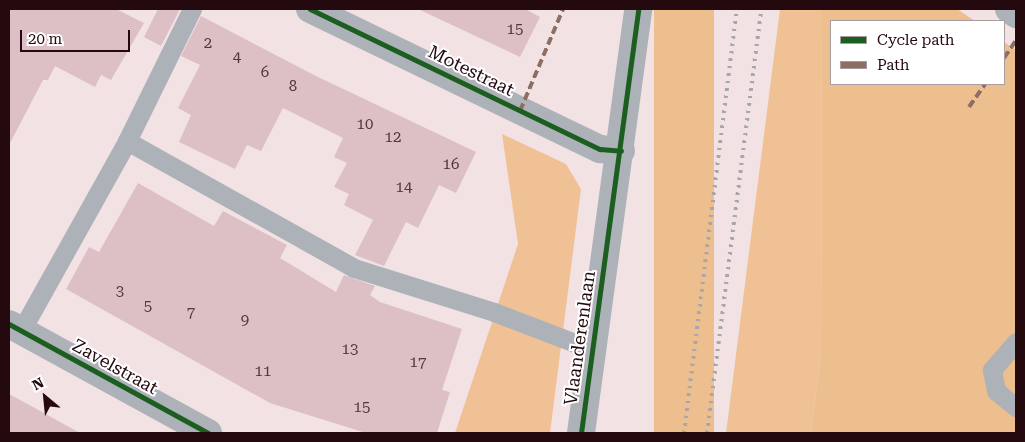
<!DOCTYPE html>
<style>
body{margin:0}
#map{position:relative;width:1025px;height:442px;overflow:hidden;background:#f3e2e4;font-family:"Roboto Serif",serif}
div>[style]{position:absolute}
.green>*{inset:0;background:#efc195}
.forest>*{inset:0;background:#edbe8e;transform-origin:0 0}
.building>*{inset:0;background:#dcc0c5}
.service>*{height:19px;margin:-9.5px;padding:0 9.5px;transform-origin:9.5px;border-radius:9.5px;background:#adb2b8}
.minor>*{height:28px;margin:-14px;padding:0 14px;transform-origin:14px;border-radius:14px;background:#adb2b8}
.rail>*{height:4px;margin-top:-2px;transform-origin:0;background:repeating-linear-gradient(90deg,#a8a6aa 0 2.5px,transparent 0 7.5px)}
.quiet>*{height:4px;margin-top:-2px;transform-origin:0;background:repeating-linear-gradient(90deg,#8d6e63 0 8px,transparent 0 12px)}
.cycleway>*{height:5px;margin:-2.5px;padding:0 2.5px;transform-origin:2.5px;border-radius:2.5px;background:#1b5e20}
span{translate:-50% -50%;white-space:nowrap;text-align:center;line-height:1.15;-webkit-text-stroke:4px #fff;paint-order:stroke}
.number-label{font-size:15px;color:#52373c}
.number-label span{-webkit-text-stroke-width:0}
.street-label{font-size:18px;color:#24090f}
.frame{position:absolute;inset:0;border:10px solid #24090f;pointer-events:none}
.legend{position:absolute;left:830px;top:20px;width:175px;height:65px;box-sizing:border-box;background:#fff;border:1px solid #a79d9f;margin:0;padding:6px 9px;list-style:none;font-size:15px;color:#24090f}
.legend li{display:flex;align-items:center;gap:10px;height:25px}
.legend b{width:25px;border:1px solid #a79d9f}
.north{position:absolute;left:20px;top:372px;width:50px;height:50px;-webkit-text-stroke:4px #fff;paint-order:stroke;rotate:332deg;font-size:14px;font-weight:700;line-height:20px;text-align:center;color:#24090f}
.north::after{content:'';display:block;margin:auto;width:18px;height:22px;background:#24090f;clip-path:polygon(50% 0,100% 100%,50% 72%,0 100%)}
.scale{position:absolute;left:20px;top:30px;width:110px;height:22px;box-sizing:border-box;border:2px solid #24090f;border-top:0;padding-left:6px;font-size:15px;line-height:18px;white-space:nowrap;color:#24090f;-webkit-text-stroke:4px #fff;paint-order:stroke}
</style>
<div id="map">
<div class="green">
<div style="clip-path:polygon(780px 9px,822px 9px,821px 352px,811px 433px,726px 433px)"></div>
<div style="clip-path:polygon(502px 134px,566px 164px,581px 189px,550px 433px,455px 433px,518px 244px)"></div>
</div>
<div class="forest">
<div style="left:654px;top:9px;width:60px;height:427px"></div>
<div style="clip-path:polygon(822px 9px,957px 9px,975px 21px,831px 21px,831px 84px,1004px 84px,1004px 42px,1016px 50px,1016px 433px,811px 433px,821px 352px)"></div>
</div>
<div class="building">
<div style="clip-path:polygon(9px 9px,116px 9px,144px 23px,111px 80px,101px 75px,95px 87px,55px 66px,48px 80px,43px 80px,9px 145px)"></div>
<div style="clip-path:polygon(158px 9px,180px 9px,161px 46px,144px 37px)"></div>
<div style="clip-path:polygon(418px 9px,525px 9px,540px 17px,520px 57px)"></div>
<div style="clip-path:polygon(201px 16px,316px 76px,476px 152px,456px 193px,439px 185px,418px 228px,406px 222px,384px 266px,355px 255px,373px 220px,344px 205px,349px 194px,334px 187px,347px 163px,334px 157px,343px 138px,283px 108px,261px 151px,247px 145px,235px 169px,179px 142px,191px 115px,178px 108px,200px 65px,181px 56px)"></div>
<div style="clip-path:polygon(138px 183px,214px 226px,223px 211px,287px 245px,280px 258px,336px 292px,344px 275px,375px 286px,370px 295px,380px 302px,462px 329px,442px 390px,450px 392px,437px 433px,366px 433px,270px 403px,66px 289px,89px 247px,99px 252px)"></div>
<div style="clip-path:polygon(9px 394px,33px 407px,80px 433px,9px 433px)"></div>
</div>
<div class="service">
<div style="left:127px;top:141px;width:260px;rotate:29.2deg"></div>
<div style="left:354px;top:268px;width:147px;rotate:17.4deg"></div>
<div style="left:494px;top:312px;width:106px;rotate:21deg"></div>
<div style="left:21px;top:331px;width:218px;rotate:-60.8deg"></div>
<div style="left:127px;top:141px;width:147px;rotate:-63.8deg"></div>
<div style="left:1016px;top:342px;width:37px;rotate:131deg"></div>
<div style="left:992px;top:370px;width:21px;rotate:79deg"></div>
<div style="left:996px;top:391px;width:26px;rotate:39deg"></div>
</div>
<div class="minor">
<div style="left:310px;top:9px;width:322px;rotate:25.8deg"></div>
<div style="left:600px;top:149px;width:21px;rotate:5deg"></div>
<div style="left:1009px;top:9px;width:9px;rotate:36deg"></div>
<div style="left:9px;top:324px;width:227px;rotate:28.7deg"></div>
<div style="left:581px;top:433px;width:428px;rotate:-82.3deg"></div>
</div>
<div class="rail">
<div style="left:684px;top:433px;width:427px;rotate:-82.9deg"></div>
<div style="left:707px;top:433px;width:427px;rotate:-82.7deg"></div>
</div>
<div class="quiet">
<div style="left:1004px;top:58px;width:22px;rotate:-56deg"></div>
<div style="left:969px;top:107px;width:28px;rotate:-55deg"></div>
<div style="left:520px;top:111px;width:111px;rotate:-67.1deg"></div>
</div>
<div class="cycleway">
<div style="left:310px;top:9px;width:322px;rotate:25.8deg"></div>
<div style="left:600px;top:149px;width:21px;rotate:5deg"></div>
<div style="left:9px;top:324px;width:227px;rotate:28.7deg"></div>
<div style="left:581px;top:433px;width:428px;rotate:-82.3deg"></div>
</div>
<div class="number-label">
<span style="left:515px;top:30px">15</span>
<span style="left:208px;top:44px">2</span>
<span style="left:237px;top:58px">4</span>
<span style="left:265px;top:73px">6</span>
<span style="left:293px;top:87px">8</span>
<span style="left:365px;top:125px">10</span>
<span style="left:393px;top:138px">12</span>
<span style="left:451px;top:165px">16</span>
<span style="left:404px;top:188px">14</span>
<span style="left:120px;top:292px">3</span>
<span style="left:148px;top:307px">5</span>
<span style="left:191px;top:313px">7</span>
<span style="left:245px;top:321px">9</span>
<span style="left:350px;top:350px">13</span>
<span style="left:418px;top:363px">17</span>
<span style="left:263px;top:372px">11</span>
<span style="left:362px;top:408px">15</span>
</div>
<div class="street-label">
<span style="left:471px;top:71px;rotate:26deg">Motestraat</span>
<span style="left:580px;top:338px;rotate:-82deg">Vlaanderenlaan</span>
<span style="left:115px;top:367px;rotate:29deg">Zavelstraat</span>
</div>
<div class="frame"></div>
<ul class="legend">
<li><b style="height:6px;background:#1b5e20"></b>Cycle path</li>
<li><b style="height:6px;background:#8d6e63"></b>Path</li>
</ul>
<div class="north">N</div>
<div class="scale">20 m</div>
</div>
